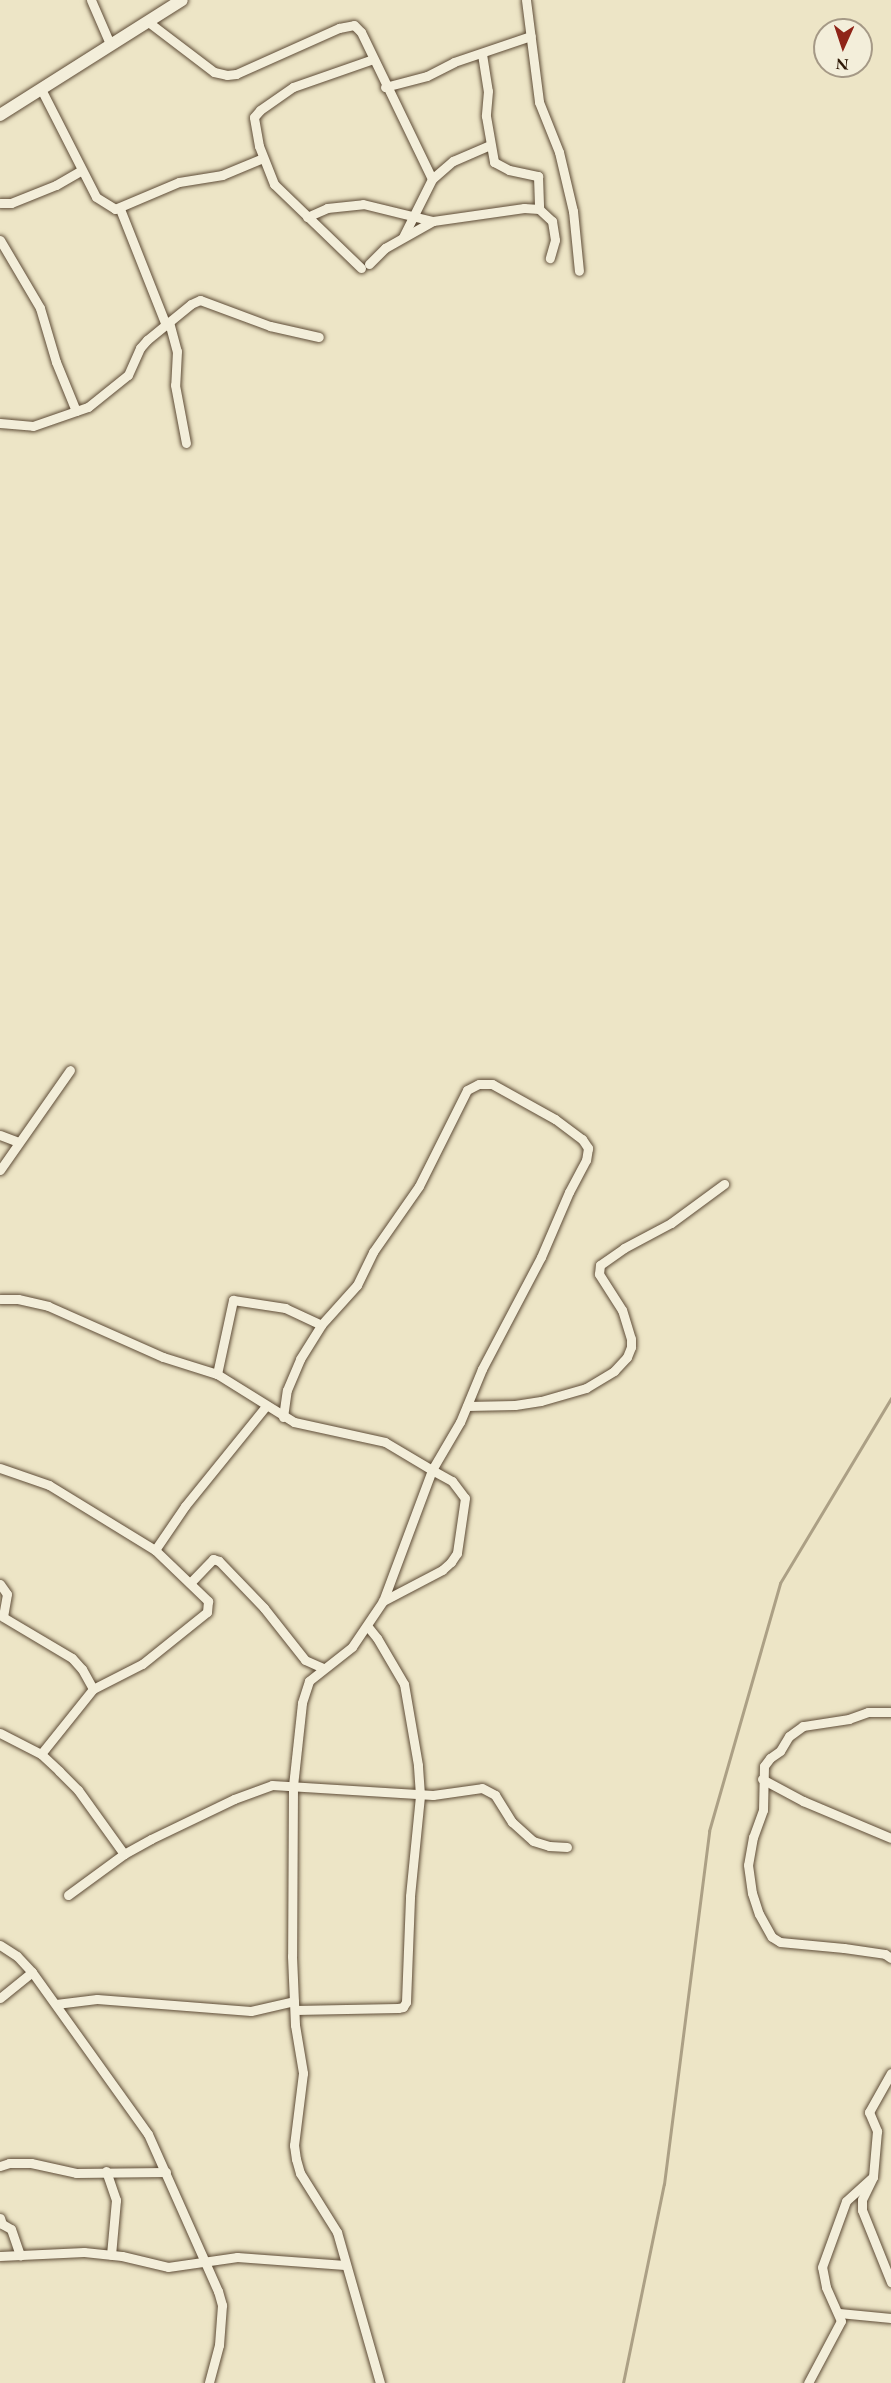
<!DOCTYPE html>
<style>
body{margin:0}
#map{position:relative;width:891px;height:2383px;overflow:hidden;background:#ede5c6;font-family:"EB Garamond",serif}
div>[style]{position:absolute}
.stream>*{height:3px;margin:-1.5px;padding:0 1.5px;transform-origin:1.5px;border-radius:1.5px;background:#aca085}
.roads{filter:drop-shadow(0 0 2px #5e4c37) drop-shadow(0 0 2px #5e4c37)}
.minor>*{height:9px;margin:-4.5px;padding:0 4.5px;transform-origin:4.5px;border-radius:4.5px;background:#f3eeda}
.secondary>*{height:12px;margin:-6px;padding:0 6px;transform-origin:6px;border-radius:6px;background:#f3eeda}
span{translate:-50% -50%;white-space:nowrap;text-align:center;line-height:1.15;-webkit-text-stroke:4.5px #f3eeda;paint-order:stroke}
.north{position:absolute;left:813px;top:18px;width:60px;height:60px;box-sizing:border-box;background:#f3eeda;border:2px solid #a59986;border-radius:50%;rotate:183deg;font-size:16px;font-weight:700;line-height:24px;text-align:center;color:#2f1907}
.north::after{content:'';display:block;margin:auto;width:21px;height:27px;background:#8f2418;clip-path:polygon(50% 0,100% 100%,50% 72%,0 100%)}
</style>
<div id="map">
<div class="stream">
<div style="left:623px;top:2383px;width:203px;rotate:-78.4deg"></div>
<div style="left:664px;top:2184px;width:356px;rotate:-82.7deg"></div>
<div style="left:709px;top:1831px;width:258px;rotate:-74deg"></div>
<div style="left:780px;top:1583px;width:216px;rotate:-59deg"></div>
</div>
<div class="roads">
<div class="minor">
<div style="left:91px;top:0;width:48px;rotate:66.6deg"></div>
<div style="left:526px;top:0;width:103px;rotate:82.7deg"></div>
<div style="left:539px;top:102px;width:54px;rotate:68.2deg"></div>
<div style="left:559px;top:152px;width:61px;rotate:76.7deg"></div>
<div style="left:573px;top:211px;width:60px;rotate:84.3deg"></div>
<div style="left:147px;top:21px;width:84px;rotate:37.3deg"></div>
<div style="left:214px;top:72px;width:13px;rotate:13deg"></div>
<div style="left:227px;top:75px;width:9px;rotate:-6deg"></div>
<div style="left:236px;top:74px;width:113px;rotate:-24.1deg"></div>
<div style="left:339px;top:28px;width:15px;rotate:-11deg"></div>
<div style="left:354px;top:25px;width:10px;rotate:45deg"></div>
<div style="left:361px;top:32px;width:163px;rotate:64.2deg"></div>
<div style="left:482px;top:54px;width:37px;rotate:81deg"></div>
<div style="left:488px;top:91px;width:25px;rotate:95deg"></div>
<div style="left:486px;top:116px;width:47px;rotate:80.1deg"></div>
<div style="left:494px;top:162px;width:17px;rotate:28deg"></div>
<div style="left:509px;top:170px;width:30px;rotate:12deg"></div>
<div style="left:538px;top:176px;width:33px;rotate:88deg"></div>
<div style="left:385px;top:87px;width:43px;rotate:-14.7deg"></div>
<div style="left:427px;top:76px;width:30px;rotate:-27deg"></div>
<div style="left:454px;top:62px;width:81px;rotate:-18.7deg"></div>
<div style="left:41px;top:89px;width:121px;rotate:63deg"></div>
<div style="left:96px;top:197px;width:22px;rotate:32deg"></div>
<div style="left:115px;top:209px;width:69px;rotate:-22.9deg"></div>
<div style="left:179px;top:182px;width:44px;rotate:-9.2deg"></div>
<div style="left:222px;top:175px;width:44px;rotate:-22.5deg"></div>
<div style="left:0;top:203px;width:11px"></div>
<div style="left:11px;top:203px;width:48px;rotate:-21.8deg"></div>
<div style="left:56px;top:185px;width:28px;rotate:-30deg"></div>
<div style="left:120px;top:209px;width:125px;rotate:68.4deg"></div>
<div style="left:307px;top:217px;width:22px;rotate:-24deg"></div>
<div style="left:327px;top:208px;width:36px;rotate:-6deg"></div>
<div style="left:363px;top:204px;width:72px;rotate:13.7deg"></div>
<div style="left:403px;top:237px;width:65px;rotate:-63.4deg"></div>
<div style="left:432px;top:179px;width:28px;rotate:-41deg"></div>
<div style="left:453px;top:161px;width:40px;rotate:-23.4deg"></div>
<div style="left:0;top:240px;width:79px;rotate:59.5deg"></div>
<div style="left:40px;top:308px;width:56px;rotate:73.5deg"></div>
<div style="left:56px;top:362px;width:53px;rotate:67.8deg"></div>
<div style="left:369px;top:264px;width:23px;rotate:-45deg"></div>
<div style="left:385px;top:248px;width:55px;rotate:-29.4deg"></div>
<div style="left:433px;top:221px;width:92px;rotate:-8.1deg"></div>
<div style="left:524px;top:208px;width:15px;rotate:4deg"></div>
<div style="left:539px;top:209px;width:18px;rotate:43deg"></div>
<div style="left:552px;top:221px;width:19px;rotate:81deg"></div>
<div style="left:555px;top:240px;width:19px;rotate:106deg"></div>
<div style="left:361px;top:268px;width:121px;rotate:-136deg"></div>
<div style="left:274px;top:184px;width:41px;rotate:-111.5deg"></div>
<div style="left:259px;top:146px;width:29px;rotate:-100deg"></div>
<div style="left:254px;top:117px;width:9px;rotate:-49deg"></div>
<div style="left:260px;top:110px;width:40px;rotate:-34.9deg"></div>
<div style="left:293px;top:87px;width:85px;rotate:-19.3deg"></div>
<div style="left:169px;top:322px;width:30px;rotate:75deg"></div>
<div style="left:177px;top:351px;width:34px;rotate:93deg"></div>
<div style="left:175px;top:385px;width:59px;rotate:79.3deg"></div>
<div style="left:0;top:423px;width:33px;rotate:5deg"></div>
<div style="left:33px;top:426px;width:58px;rotate:-19.1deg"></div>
<div style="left:88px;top:407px;width:51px;rotate:-38.7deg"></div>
<div style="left:128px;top:375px;width:30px;rotate:-66deg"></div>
<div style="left:140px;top:348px;width:11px;rotate:-49deg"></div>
<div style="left:147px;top:340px;width:57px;rotate:-39.3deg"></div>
<div style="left:191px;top:304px;width:10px;rotate:-24deg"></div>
<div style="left:200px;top:300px;width:75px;rotate:20.4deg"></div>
<div style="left:270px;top:326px;width:50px;rotate:12.7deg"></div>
<div style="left:0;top:1135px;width:19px;rotate:21deg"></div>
<div style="left:0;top:1170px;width:122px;rotate:-55deg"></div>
<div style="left:0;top:1299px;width:18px"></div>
<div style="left:18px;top:1299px;width:31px;rotate:13deg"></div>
<div style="left:48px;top:1306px;width:126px;rotate:23.9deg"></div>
<div style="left:163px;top:1357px;width:57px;rotate:17.5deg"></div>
<div style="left:217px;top:1374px;width:91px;rotate:31.9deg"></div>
<div style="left:294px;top:1422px;width:93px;rotate:12.4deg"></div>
<div style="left:385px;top:1442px;width:55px;rotate:30.8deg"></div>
<div style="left:432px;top:1470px;width:140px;rotate:110.5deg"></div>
<div style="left:383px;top:1601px;width:55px;rotate:124deg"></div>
<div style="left:352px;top:1647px;width:55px;rotate:141.7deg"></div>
<div style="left:309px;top:1681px;width:23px;rotate:108deg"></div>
<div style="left:302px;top:1703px;width:83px;rotate:96.2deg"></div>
<div style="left:293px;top:1786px;width:170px;rotate:90.3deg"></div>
<div style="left:292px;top:1956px;width:69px;rotate:87.5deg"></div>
<div style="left:295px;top:2025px;width:49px;rotate:80.5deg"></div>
<div style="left:303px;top:2073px;width:73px;rotate:97.1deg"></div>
<div style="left:294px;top:2145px;width:14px;rotate:82deg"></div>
<div style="left:296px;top:2159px;width:15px;rotate:74deg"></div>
<div style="left:300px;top:2173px;width:70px;rotate:57.9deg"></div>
<div style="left:337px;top:2232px;width:157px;rotate:74.1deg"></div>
<div style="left:217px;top:1374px;width:76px;rotate:-77.8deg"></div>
<div style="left:233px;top:1300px;width:53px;rotate:8.7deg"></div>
<div style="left:285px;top:1308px;width:40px;rotate:25deg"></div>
<div style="left:467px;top:1406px;width:48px;rotate:-1.2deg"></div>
<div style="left:515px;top:1405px;width:26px;rotate:-9deg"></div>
<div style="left:541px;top:1401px;width:47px;rotate:-16.1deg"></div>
<div style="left:586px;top:1388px;width:33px;rotate:-31deg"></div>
<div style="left:614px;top:1371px;width:19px;rotate:-47deg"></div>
<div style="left:627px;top:1357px;width:11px;rotate:-68deg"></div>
<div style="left:631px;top:1347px;width:8px;rotate:-90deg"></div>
<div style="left:631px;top:1339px;width:30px;rotate:-107deg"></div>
<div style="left:622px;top:1310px;width:43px;rotate:-122.6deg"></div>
<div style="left:599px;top:1274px;width:9px;rotate:-84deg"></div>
<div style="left:600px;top:1265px;width:29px;rotate:-35deg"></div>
<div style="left:624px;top:1248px;width:53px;rotate:-28deg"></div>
<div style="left:671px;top:1223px;width:66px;rotate:-36.3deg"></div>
<div style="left:283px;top:1417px;width:27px;rotate:-82deg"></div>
<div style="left:287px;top:1390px;width:34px;rotate:-67deg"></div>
<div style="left:300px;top:1359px;width:40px;rotate:-58deg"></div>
<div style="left:321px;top:1325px;width:54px;rotate:-48deg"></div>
<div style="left:357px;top:1285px;width:37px;rotate:-64deg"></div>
<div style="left:373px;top:1252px;width:80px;rotate:-55.1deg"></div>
<div style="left:419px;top:1186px;width:107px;rotate:-63.4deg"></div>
<div style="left:467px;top:1090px;width:13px;rotate:-27deg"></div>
<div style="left:479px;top:1084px;width:13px"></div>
<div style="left:492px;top:1084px;width:72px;rotate:29.1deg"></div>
<div style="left:555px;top:1119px;width:34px;rotate:37deg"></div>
<div style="left:582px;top:1139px;width:11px;rotate:56deg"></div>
<div style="left:588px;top:1148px;width:12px;rotate:99deg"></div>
<div style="left:586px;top:1160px;width:36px;rotate:118deg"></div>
<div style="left:569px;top:1192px;width:71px;rotate:113.3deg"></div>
<div style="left:541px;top:1257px;width:127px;rotate:117.8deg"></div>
<div style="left:482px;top:1369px;width:57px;rotate:112.5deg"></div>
<div style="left:460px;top:1422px;width:56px;rotate:120.3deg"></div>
<div style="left:432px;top:1470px;width:23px;rotate:29deg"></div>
<div style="left:452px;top:1481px;width:21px;rotate:53deg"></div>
<div style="left:465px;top:1498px;width:56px;rotate:98.3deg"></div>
<div style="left:457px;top:1553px;width:11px;rotate:124deg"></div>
<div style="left:451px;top:1562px;width:12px;rotate:138deg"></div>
<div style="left:442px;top:1570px;width:67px;rotate:152.3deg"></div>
<div style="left:0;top:1468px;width:52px;rotate:19.1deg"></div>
<div style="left:49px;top:1485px;width:124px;rotate:31.5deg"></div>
<div style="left:155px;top:1550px;width:74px;rotate:43.9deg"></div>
<div style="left:208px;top:1601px;width:11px;rotate:95deg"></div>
<div style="left:207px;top:1612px;width:83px;rotate:141.3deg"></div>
<div style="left:142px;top:1664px;width:55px;rotate:153deg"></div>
<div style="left:93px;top:1689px;width:83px;rotate:128.7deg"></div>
<div style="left:155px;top:1550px;width:53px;rotate:-55.7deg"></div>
<div style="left:185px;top:1506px;width:129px;rotate:-51deg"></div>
<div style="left:191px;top:1582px;width:32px;rotate:-46deg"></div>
<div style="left:213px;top:1559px;width:6px;rotate:18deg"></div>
<div style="left:219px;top:1561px;width:65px;rotate:46.2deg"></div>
<div style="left:264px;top:1608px;width:66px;rotate:51.7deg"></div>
<div style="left:305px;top:1660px;width:20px;rotate:24deg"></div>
<div style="left:0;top:1584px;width:12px;rotate:55deg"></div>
<div style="left:7px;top:1594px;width:23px;rotate:100deg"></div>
<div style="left:3px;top:1617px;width:80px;rotate:30.7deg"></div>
<div style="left:72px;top:1658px;width:15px;rotate:48deg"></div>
<div style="left:82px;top:1669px;width:23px;rotate:61deg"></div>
<div style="left:891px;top:1712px;width:23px;rotate:180deg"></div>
<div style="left:868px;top:1712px;width:20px;rotate:160deg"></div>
<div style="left:849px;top:1719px;width:47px;rotate:171.3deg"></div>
<div style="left:803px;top:1726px;width:17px;rotate:144deg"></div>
<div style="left:789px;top:1736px;width:17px;rotate:121deg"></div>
<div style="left:780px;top:1751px;width:12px;rotate:145deg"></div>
<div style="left:770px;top:1758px;width:10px;rotate:127deg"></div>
<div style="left:764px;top:1766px;width:44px;rotate:91.3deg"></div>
<div style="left:763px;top:1810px;width:29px;rotate:110deg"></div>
<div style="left:753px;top:1837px;width:28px;rotate:100deg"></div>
<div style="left:748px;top:1865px;width:28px;rotate:82deg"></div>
<div style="left:752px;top:1893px;width:22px;rotate:72deg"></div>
<div style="left:759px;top:1914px;width:26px;rotate:61deg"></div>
<div style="left:772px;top:1937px;width:9px;rotate:32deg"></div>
<div style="left:780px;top:1942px;width:64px;rotate:5.4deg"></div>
<div style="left:844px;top:1948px;width:41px;rotate:8.3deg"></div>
<div style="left:885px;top:1954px;width:7px;rotate:34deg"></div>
<div style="left:0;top:1733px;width:46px;rotate:27.1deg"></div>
<div style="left:41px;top:1754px;width:25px;rotate:43deg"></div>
<div style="left:59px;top:1771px;width:27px;rotate:45deg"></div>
<div style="left:78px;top:1790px;width:79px;rotate:54.3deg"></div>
<div style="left:762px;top:1779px;width:47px;rotate:28.2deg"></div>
<div style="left:803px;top:1801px;width:95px;rotate:22.8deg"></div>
<div style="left:68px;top:1895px;width:69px;rotate:-36.2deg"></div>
<div style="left:124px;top:1854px;width:31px;rotate:-29deg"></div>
<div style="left:151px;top:1839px;width:92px;rotate:-25.7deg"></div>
<div style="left:234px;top:1799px;width:40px;rotate:-20.2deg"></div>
<div style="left:272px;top:1785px;width:161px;rotate:3.6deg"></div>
<div style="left:433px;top:1795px;width:49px;rotate:-8.1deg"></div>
<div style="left:482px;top:1788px;width:15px;rotate:28deg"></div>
<div style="left:495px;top:1795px;width:32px;rotate:58deg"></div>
<div style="left:512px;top:1822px;width:28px;rotate:42deg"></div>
<div style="left:533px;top:1841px;width:17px;rotate:17deg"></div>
<div style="left:549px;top:1846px;width:18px;rotate:3deg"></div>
<div style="left:0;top:1945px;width:20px;rotate:33deg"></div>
<div style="left:17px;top:1956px;width:22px;rotate:47deg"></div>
<div style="left:32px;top:1972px;width:199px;rotate:54.4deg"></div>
<div style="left:148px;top:2134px;width:172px;rotate:66deg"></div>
<div style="left:218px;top:2291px;width:15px;rotate:74deg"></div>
<div style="left:222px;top:2305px;width:40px;rotate:94.3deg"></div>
<div style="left:219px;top:2345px;width:39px;rotate:105deg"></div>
<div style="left:0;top:1998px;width:41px;rotate:-39.1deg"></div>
<div style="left:56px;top:2004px;width:41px;rotate:-7deg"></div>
<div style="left:97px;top:1999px;width:154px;rotate:4.5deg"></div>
<div style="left:251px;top:2011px;width:44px;rotate:-13.1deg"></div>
<div style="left:295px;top:2010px;width:103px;rotate:-1.1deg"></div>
<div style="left:398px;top:2008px;width:5px;rotate:-11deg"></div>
<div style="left:403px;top:2007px;width:6px;rotate:-59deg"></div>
<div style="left:406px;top:2002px;width:106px;rotate:-87.8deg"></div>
<div style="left:410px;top:1896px;width:101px;rotate:-84.3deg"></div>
<div style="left:420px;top:1795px;width:30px;rotate:-94deg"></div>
<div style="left:418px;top:1765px;width:82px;rotate:-99.8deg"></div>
<div style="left:404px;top:1684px;width:53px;rotate:-120.4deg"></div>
<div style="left:377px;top:1638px;width:14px;rotate:-129deg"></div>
<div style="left:891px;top:2073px;width:45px;rotate:119.4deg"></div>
<div style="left:869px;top:2112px;width:21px;rotate:67deg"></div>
<div style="left:877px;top:2131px;width:46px;rotate:95deg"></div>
<div style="left:873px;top:2177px;width:25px;rotate:116deg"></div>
<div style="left:862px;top:2200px;width:10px;rotate:90deg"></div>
<div style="left:862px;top:2210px;width:78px;rotate:68.1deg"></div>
<div style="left:0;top:2166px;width:9px;rotate:-18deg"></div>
<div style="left:9px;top:2163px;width:22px"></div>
<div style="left:31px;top:2163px;width:46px;rotate:12.5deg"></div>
<div style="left:76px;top:2173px;width:90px;rotate:-0.6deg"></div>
<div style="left:106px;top:2171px;width:31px;rotate:71deg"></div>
<div style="left:116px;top:2200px;width:55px;rotate:95.2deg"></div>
<div style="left:0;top:2218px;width:6px;rotate:72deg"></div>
<div style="left:2px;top:2224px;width:10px;rotate:29deg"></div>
<div style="left:11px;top:2229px;width:28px;rotate:71deg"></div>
<div style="left:0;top:2256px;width:84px;rotate:-2.7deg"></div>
<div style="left:84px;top:2252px;width:38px;rotate:6deg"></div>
<div style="left:122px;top:2256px;width:47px;rotate:13.4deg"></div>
<div style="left:168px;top:2267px;width:70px;rotate:-8.2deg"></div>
<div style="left:237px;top:2257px;width:108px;rotate:4.2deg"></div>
<div style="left:839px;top:2313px;width:52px;rotate:5.5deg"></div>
<div style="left:808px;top:2383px;width:70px;rotate:-62deg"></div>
<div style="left:841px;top:2321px;width:37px;rotate:-114deg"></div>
<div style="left:826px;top:2287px;width:20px;rotate:-101deg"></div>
<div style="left:822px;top:2267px;width:70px;rotate:-70deg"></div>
<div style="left:846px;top:2201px;width:36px;rotate:-42deg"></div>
</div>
<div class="secondary">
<div style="left:0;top:115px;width:215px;rotate:-32.3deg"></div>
</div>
</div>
<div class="north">N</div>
</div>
